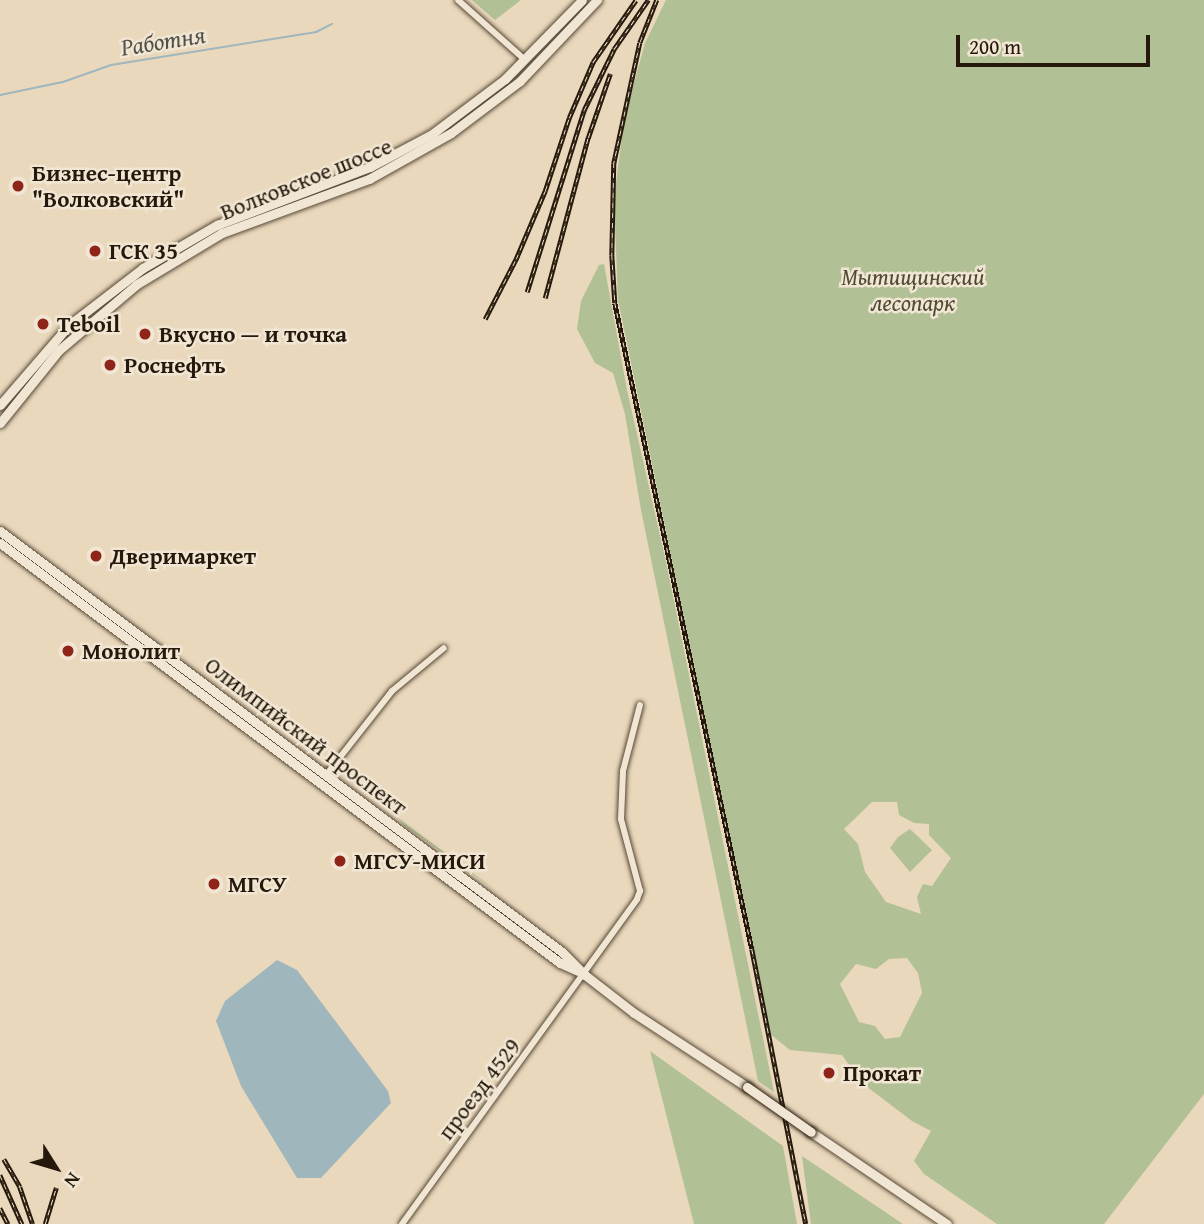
<!DOCTYPE html>
<meta charset="utf-8">
<style>
body{margin:0}
#map{position:relative;width:1204px;height:1224px;overflow:hidden;background:#ead8bc;font-family:"Gentium Book Plus",serif}
div>[style]{position:absolute}
.green>*{inset:0;background:#b1c095}
.water>*{inset:0;background:#9fb6bd}
.stream>*{height:2px;margin:-1px;padding:0 1px;transform-origin:1px;border-radius:1px;background:#9fb6bd}
.roads{filter:drop-shadow(0 0 2px #574937) drop-shadow(0 0 2px #574937)}
.minor>*{height:6px;margin:-3px;padding:0 3px;transform-origin:3px;border-radius:3px;background:#f1e6d3}
.secondary>*{height:9px;margin:-4.5px;padding:0 4.5px;transform-origin:4.5px;border-radius:4.5px;background:#f1e6d3}
.rail>*{height:4.5px;margin-top:-2.25px;transform-origin:0;background:repeating-linear-gradient(90deg,#f1e6d3 0 5px,#26190b 0 10px);box-sizing:border-box;border-block:2px solid #26190b}
.bridges{filter:drop-shadow(0 0 2px #26190b) drop-shadow(0 0 2px #26190b)}
.secondary-bridge>*{height:9px;margin:-4.5px;padding:0 4.5px;transform-origin:4.5px;border-radius:4.5px;background:#f1e6d3}
.dots>*{width:19px;height:19px;translate:-50% -50%;box-sizing:border-box;border:4px solid #f1e6d3;border-radius:50%}
span{translate:-50% -50%;white-space:nowrap;text-align:center;line-height:1.15;-webkit-text-stroke:5px #f1e6d3;paint-order:stroke}
.poi-label{font-size:23px;color:#26190b;font-weight:700}
.left{translate:0 -50%;text-align:left}
.street-label{font-size:23px;color:#26190b}
.park-label{font-size:23px;color:#504b34;font-style:italic}
.water-label{font-size:24px;color:#505049;font-style:italic}
.north{position:absolute;left:21px;top:1133px;width:70px;height:70px;-webkit-text-stroke:5px #f1e6d3;paint-order:stroke;rotate:127deg;font-size:19px;font-weight:700;line-height:28px;text-align:center;color:#26190b}
.north::after{content:'';display:block;margin:auto;width:24px;height:32px;background:#26190b;clip-path:polygon(50% 0,100% 100%,50% 72%,0 100%)}
.scale{position:absolute;left:956px;top:35px;width:194px;height:32px;box-sizing:border-box;border:4px solid #26190b;border-top:0;padding-left:9px;font-size:21px;line-height:24px;white-space:nowrap;color:#26190b;-webkit-text-stroke:5px #f1e6d3;paint-order:stroke}
</style>
<div id="map">
<div class="green">
<div style="clip-path:polygon(472px 0,521px 0,495px 20px)"></div>
<div style="clip-path:polygon(evenodd,666px 0,1204px 0,1204px 1094px,1104px 1224px,997px 1224px,924px 1174px,914px 1161px,931px 1131px,912px 1121px,862px 1083px,842px 1055px,790px 1050px,770px 1034px,618px 300px,614px 199px,624px 120px,645px 43px,666px 0,872px 802px,897px 802px,899px 815px,914px 823px,929px 824px,929px 835px,951px 858px,932px 886px,923px 884px,917px 897px,921px 914px,886px 902px,865px 872px,858px 844px,844px 829px,872px 802px,666px 0,907px 958px,918px 973px,922px 993px,900px 1037px,885px 1039px,875px 1026px,859px 1022px,840px 984px,856px 964px,876px 969px,889px 959px,907px 958px)"></div>
<div style="clip-path:polygon(604px 264px,627px 390px,666px 562px,774px 1092px,758px 1081px,641px 510px,625px 414px,613px 373px,595px 363px,577px 329px,581px 301px,599px 265px)"></div>
<div style="clip-path:polygon(398px 818px,505px 897px,405px 826px)"></div>
<div style="clip-path:polygon(910px 829px,932px 850px,910px 872px,890px 848px,898px 837px)"></div>
<div style="clip-path:polygon(650px 1051px,783px 1146px,797px 1224px,694px 1224px)"></div>
<div style="clip-path:polygon(802px 1156px,903px 1224px,811px 1224px)"></div>
</div>
<div class="water">
<div style="clip-path:polygon(277px 960px,297px 970px,388px 1091px,391px 1103px,321px 1178px,297px 1178px,241px 1086px,216px 1021px,225px 1001px)"></div>
</div>
<div class="stream">
<div style="left:0;top:95px;width:64px;rotate:-11.7deg"></div>
<div style="left:63px;top:82px;width:51px;rotate:-19.5deg"></div>
<div style="left:111px;top:65px;width:208px;rotate:-9.1deg"></div>
<div style="left:316px;top:32px;width:18px;rotate:-27deg"></div>
</div>
<div class="roads">
<div class="minor">
<div style="left:458px;top:0;width:90px;rotate:41.8deg"></div>
<div style="left:326px;top:775px;width:107px;rotate:-51.8deg"></div>
<div style="left:392px;top:691px;width:67px;rotate:-39.6deg"></div>
<div style="left:402px;top:1224px;width:401px;rotate:-54.1deg"></div>
<div style="left:637px;top:899px;width:9px;rotate:-69deg"></div>
<div style="left:640px;top:891px;width:74px;rotate:-104.8deg"></div>
<div style="left:621px;top:819px;width:48px;rotate:-87.6deg"></div>
<div style="left:623px;top:771px;width:68px;rotate:-75.6deg"></div>
</div>
<div class="secondary">
<div style="left:0;top:405px;width:106px;rotate:-49.2deg"></div>
<div style="left:69px;top:325px;width:93px;rotate:-37.6deg"></div>
<div style="left:143px;top:268px;width:86px;rotate:-30.2deg"></div>
<div style="left:217px;top:225px;width:164px;rotate:-20.8deg"></div>
<div style="left:370px;top:167px;width:70px;rotate:-28deg"></div>
<div style="left:432px;top:134px;width:91px;rotate:-37deg"></div>
<div style="left:505px;top:79px;width:110px;rotate:-45.7deg"></div>
<div style="left:0;top:423px;width:94px;rotate:-51.1deg"></div>
<div style="left:59px;top:350px;width:102px;rotate:-40.2deg"></div>
<div style="left:137px;top:284px;width:99px;rotate:-31deg"></div>
<div style="left:222px;top:233px;width:157px;rotate:-20.2deg"></div>
<div style="left:369px;top:179px;width:94px;rotate:-29.3deg"></div>
<div style="left:451px;top:133px;width:86px;rotate:-37deg"></div>
<div style="left:520px;top:81px;width:112px;rotate:-46.5deg"></div>
<div style="left:0;top:531px;width:702px;rotate:36.84deg"></div>
<div style="left:562px;top:952px;width:33px;rotate:45deg"></div>
<div style="left:585px;top:975px;width:62px;rotate:37.8deg"></div>
<div style="left:634px;top:1013px;width:135px;rotate:33.2deg"></div>
<div style="left:0;top:543px;width:700px;rotate:36.87deg"></div>
<div style="left:560px;top:963px;width:20px;rotate:24deg"></div>
<div style="left:811px;top:1132px;width:164px;rotate:34.1deg"></div>
</div>
</div>
<div class="rail">
<div style="left:657px;top:0;width:46px;rotate:111.6deg"></div>
<div style="left:640px;top:43px;width:123px;rotate:102.2deg"></div>
<div style="left:614px;top:163px;width:92px;rotate:91.2deg"></div>
<div style="left:612px;top:255px;width:48px;rotate:86.4deg"></div>
<div style="left:615px;top:303px;width:660px;rotate:78.03deg"></div>
<div style="left:752px;top:949px;width:280px;rotate:78.9deg"></div>
<div style="left:527px;top:292px;width:191px;rotate:-72.6deg"></div>
<div style="left:584px;top:110px;width:68px;rotate:-63.8deg"></div>
<div style="left:614px;top:49px;width:60px;rotate:-55.2deg"></div>
<div style="left:545px;top:298px;width:166px;rotate:-75deg"></div>
<div style="left:588px;top:138px;width:68px;rotate:-71deg"></div>
<div style="left:485px;top:319px;width:68px;rotate:-62.7deg"></div>
<div style="left:516px;top:259px;width:74px;rotate:-66.9deg"></div>
<div style="left:545px;top:191px;width:77px;rotate:-71.8deg"></div>
<div style="left:569px;top:118px;width:61px;rotate:-66.8deg"></div>
<div style="left:593px;top:62px;width:75px;rotate:-55.3deg"></div>
<div style="left:4px;top:1159px;width:32px;rotate:60deg"></div>
<div style="left:20px;top:1187px;width:39px;rotate:71deg"></div>
<div style="left:0;top:1175px;width:54px;rotate:65.8deg"></div>
<div style="left:0;top:1208px;width:18px;rotate:63deg"></div>
<div style="left:45px;top:1224px;width:38px;rotate:-73deg"></div>
</div>
<div class="bridges">
<div class="secondary-bridge">
<div style="left:747px;top:1087px;width:78px;rotate:35.1deg"></div>
</div>
</div>
<div class="dots">
<div style="left:18px;top:186px;background:#8f2418"></div>
<div style="left:95px;top:251px;background:#8f2418"></div>
<div style="left:43px;top:324px;background:#8f2418"></div>
<div style="left:145px;top:334px;background:#8f2418"></div>
<div style="left:110px;top:365px;background:#8f2418"></div>
<div style="left:96px;top:556px;background:#8f2418"></div>
<div style="left:68px;top:651px;background:#8f2418"></div>
<div style="left:340px;top:861px;background:#8f2418"></div>
<div style="left:214px;top:884px;background:#8f2418"></div>
<div style="left:829px;top:1073px;background:#8f2418"></div>
</div>
<div class="poi-label">
<span class="left" style="left:32px;top:186px">Бизнес-центр<br>"Волковский"</span>
<span class="left" style="left:109px;top:251px">ГСК 35</span>
<span class="left" style="left:57px;top:324px">Teboil</span>
<span class="left" style="left:159px;top:334px">Вкусно — и точка</span>
<span class="left" style="left:124px;top:365px">Роснефть</span>
<span class="left" style="left:110px;top:556px">Дверимаркет</span>
<span class="left" style="left:82px;top:651px">Монолит</span>
<span class="left" style="left:354px;top:861px">МГСУ-МИСИ</span>
<span class="left" style="left:228px;top:884px">МГСУ</span>
<span class="left" style="left:843px;top:1073px">Прокат</span>
</div>
<div class="street-label">
<span style="left:306px;top:179px;rotate:-22deg">Волковское шоссе</span>
<span style="left:306px;top:736px;rotate:37deg">Олимпийский проспект</span>
<span style="left:479px;top:1089px;rotate:-53deg">проезд 4529</span>
</div>
<div class="park-label">
<span style="left:913px;top:290px">Мытищинский<br>лесопарк</span>
</div>
<div class="water-label">
<span style="left:163px;top:41px;rotate:-9deg">Работня</span>
</div>
<div class="north">N</div>
<div class="scale">200 m</div>
</div>
